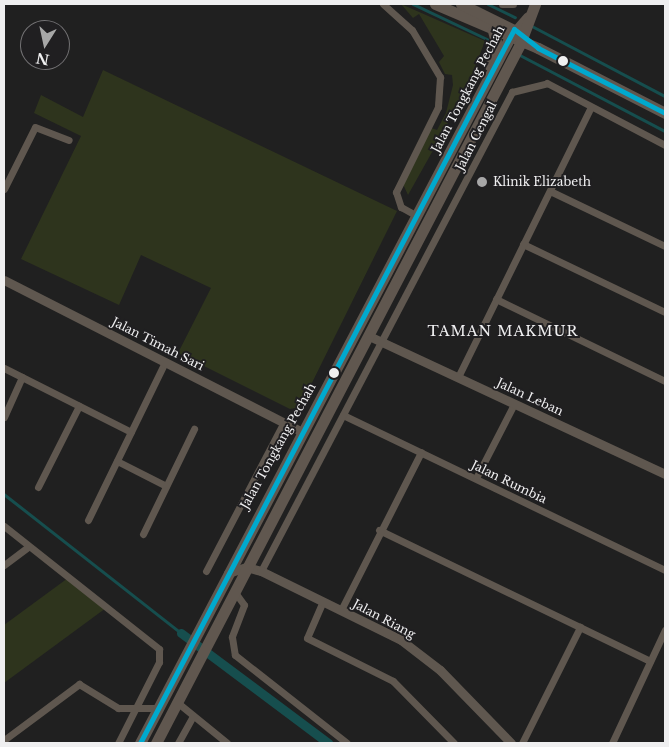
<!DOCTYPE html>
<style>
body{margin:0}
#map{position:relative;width:669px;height:747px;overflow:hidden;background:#202020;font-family:"Libre Baskerville",serif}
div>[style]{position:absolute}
.green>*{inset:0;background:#2e341d}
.stream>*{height:2.5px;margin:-1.25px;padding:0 1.25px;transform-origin:1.25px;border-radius:1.25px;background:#164e4e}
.canal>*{height:9px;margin:-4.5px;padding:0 4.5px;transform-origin:4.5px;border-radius:4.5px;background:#164e4e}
.minor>*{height:7px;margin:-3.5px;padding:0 3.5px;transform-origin:3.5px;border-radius:3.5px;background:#5f574f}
.tertiary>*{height:9px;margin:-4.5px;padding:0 4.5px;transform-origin:4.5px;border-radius:4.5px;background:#5f574f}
.primary>*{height:11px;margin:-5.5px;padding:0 5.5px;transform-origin:5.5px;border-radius:5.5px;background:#60574f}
.bus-1>*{height:5px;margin:-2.5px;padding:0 2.5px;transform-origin:2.5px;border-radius:2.5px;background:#00a9ce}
.dots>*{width:14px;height:14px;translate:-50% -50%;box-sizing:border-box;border:2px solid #201f21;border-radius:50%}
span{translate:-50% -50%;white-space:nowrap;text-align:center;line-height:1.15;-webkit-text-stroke:4px #201f21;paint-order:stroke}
.street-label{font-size:12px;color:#efeff0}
.poi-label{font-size:12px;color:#efeff0}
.left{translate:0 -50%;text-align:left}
.neighbourhood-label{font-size:14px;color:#efeff0;letter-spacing:1px}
.frame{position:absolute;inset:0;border:5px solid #efeff0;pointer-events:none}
.north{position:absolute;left:20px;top:20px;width:50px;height:50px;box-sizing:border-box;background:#201f21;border:1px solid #737274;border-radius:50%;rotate:190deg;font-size:14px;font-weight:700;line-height:20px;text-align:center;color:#efeff0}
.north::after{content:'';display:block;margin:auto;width:18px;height:22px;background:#a7a7a7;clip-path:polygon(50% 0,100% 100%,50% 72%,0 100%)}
</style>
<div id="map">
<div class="green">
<div style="clip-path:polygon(401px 4px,485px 41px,464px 95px,408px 195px,403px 184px,431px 128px,437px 130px,446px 113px,453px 85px,452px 75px,445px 74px,439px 62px,444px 56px,419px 14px,413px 18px)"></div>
<div style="clip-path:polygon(103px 70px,397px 211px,300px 407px,290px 409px,178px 353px,211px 288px,141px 255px,119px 305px,21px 259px,81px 136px,34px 113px,41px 95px,83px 117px)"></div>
<div style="clip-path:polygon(68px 578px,106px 608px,4px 683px,4px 625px)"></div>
</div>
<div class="stream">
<div style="left:413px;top:4px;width:82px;rotate:25.3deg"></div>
<div style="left:488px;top:4px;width:30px;rotate:26deg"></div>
<div style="left:532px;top:26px;width:150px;rotate:27.8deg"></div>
<div style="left:520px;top:55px;width:164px;rotate:27.7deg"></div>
<div style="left:4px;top:494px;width:225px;rotate:38.1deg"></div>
</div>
<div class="canal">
<div style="left:181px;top:633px;width:184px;rotate:36.8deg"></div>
</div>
<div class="minor">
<div style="left:383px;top:4px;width:39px;rotate:42deg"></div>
<div style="left:412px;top:30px;width:55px;rotate:59.2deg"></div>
<div style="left:440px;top:77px;width:30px;rotate:94deg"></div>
<div style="left:438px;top:107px;width:95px;rotate:116.3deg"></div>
<div style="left:396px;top:192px;width:16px;rotate:72deg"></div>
<div style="left:401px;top:207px;width:18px;rotate:29deg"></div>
<div style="left:502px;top:4px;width:11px"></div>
<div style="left:4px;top:189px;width:69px;rotate:-63.4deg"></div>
<div style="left:35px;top:127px;width:36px;rotate:21deg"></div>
<div style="left:550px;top:191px;width:127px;rotate:25.6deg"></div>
<div style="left:523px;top:244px;width:157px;rotate:25.6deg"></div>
<div style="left:496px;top:299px;width:188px;rotate:25.9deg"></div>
<div style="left:4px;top:368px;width:142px;rotate:26.7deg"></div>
<div style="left:458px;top:377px;width:301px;rotate:-63.8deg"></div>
<div style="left:343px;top:415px;width:357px;rotate:25.7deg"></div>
<div style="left:4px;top:417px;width:44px;rotate:-65.8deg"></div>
<div style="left:117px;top:461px;width:55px;rotate:27deg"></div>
<div style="left:476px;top:478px;width:83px;rotate:-62.8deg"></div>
<div style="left:38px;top:487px;width:91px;rotate:-63.2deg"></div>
<div style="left:88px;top:520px;width:176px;rotate:-64deg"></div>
<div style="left:4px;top:526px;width:198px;rotate:38.4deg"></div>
<div style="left:159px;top:649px;width:13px;rotate:90deg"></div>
<div style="left:159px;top:662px;width:91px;rotate:116.8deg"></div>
<div style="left:379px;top:530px;width:301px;rotate:25.8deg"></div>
<div style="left:143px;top:534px;width:117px;rotate:-64.1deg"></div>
<div style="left:4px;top:565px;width:31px;rotate:-37deg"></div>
<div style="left:206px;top:571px;width:168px;rotate:-62.4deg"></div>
<div style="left:261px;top:571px;width:541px;rotate:-62.35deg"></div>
<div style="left:512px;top:92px;width:36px;rotate:-14deg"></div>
<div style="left:547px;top:83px;width:133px;rotate:27.7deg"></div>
<div style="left:234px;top:591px;width:17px;rotate:54deg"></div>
<div style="left:244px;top:605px;width:34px;rotate:111deg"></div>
<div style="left:232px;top:637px;width:18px;rotate:81deg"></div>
<div style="left:235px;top:655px;width:142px;rotate:38.2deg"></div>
<div style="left:323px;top:601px;width:40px;rotate:113.4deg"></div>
<div style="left:307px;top:638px;width:96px;rotate:26.6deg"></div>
<div style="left:393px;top:681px;width:87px;rotate:45.5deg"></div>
<div style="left:341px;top:610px;width:177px;rotate:-63.1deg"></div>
<div style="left:178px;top:703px;width:63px;rotate:39.2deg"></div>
<div style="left:4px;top:740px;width:94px;rotate:-36.7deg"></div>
<div style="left:79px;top:684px;width:46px;rotate:31.6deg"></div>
<div style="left:118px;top:708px;width:39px"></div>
<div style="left:178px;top:743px;width:31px;rotate:-61deg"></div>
<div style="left:522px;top:743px;width:130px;rotate:-63.4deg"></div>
<div style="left:612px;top:743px;width:125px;rotate:-64.9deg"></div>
</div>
<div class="tertiary">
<div style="left:4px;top:280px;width:332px;rotate:27deg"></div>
<div style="left:369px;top:336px;width:327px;rotate:25deg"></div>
<div style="left:228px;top:573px;width:19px;rotate:-18deg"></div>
<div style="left:246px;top:567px;width:16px;rotate:15deg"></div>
<div style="left:261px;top:571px;width:156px;rotate:26.2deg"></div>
<div style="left:401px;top:640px;width:49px;rotate:37.6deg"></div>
<div style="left:440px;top:670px;width:102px;rotate:45.8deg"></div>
</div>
<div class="primary">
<div style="left:435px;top:4px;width:112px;rotate:23.1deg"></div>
<div style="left:538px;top:48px;width:143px;rotate:27.1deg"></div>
<div style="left:461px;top:4px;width:66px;rotate:26.2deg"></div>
<div style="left:489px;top:65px;width:24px;rotate:-73deg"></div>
<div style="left:496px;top:42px;width:11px;rotate:-105deg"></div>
<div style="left:140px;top:743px;width:795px;rotate:-62.34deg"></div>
<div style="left:509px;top:39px;width:29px;rotate:-49deg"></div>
<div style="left:156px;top:743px;width:788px;rotate:-62.49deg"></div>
<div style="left:520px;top:44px;width:43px;rotate:-69.4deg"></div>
</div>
<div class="bus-1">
<div style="left:140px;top:743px;width:806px;rotate:-62.35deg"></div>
<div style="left:514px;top:29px;width:31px;rotate:38deg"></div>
<div style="left:538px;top:48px;width:143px;rotate:27.1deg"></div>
</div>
<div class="dots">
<div style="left:563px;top:61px;background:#efeff0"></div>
<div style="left:482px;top:182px;background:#a7a7a7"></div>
<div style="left:334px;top:373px;background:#efeff0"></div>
</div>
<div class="street-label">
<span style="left:468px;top:89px;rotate:-62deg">Jalan Tongkang Pechah</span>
<span style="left:476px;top:136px;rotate:-63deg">Jalan Cengal</span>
<span style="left:158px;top:344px;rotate:27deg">Jalan Timah Sari</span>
<span style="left:530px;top:397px;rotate:25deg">Jalan Leban</span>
<span style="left:278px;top:446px;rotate:-61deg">Jalan Tongkang Pechah</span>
<span style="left:509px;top:482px;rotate:26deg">Jalan Rumbia</span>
<span style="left:384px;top:619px;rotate:28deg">Jalan Riang</span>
</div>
<div class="poi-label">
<span class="left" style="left:493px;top:182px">Klinik Elizabeth</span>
</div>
<div class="neighbourhood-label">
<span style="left:503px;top:331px">TAMAN MAKMUR</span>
</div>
<div class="frame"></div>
<div class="north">N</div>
</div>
